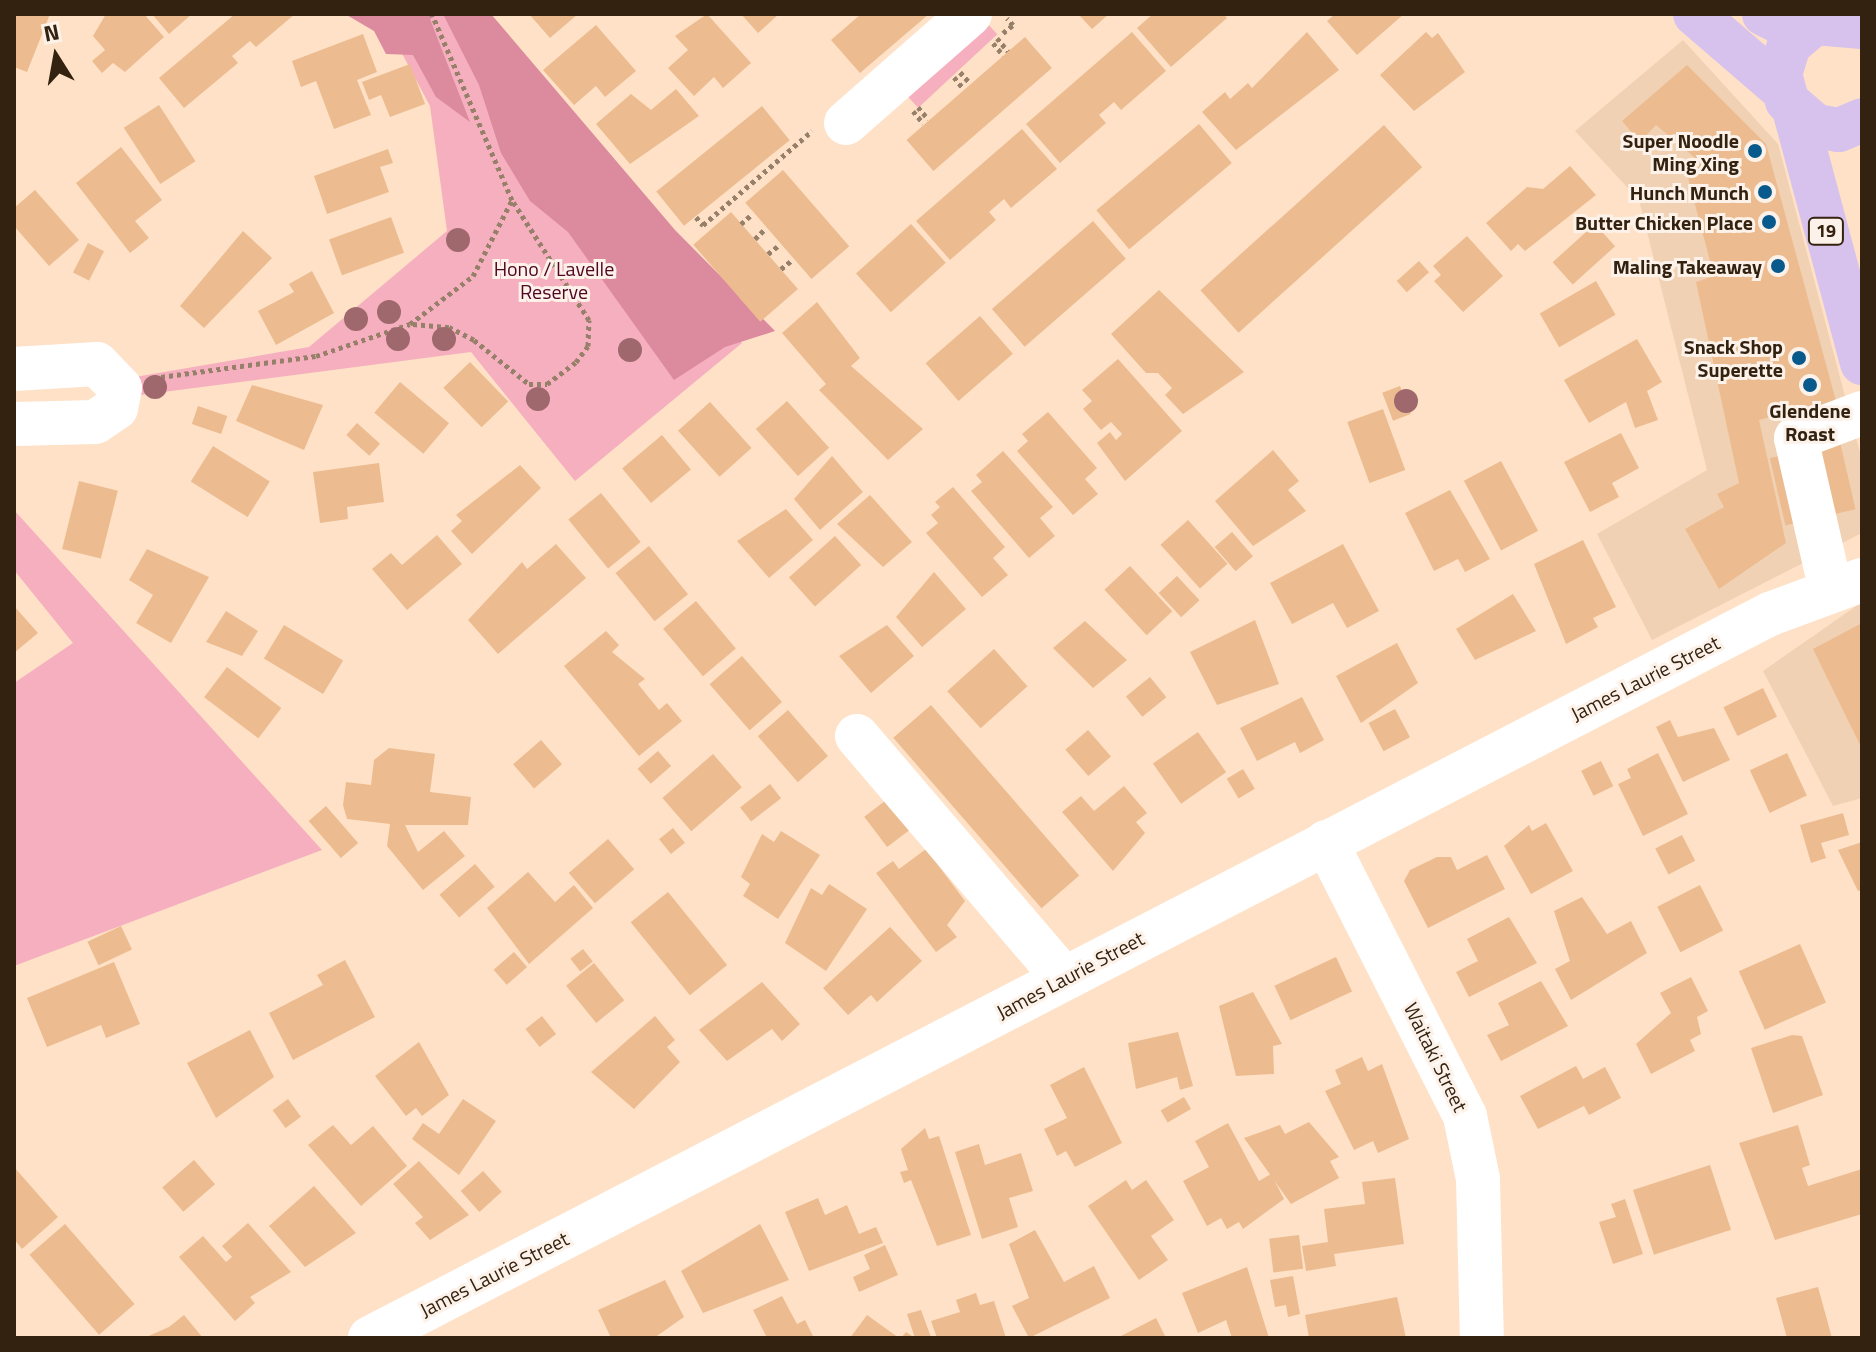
<!DOCTYPE html>
<style>
body{margin:0}
#map{position:relative;width:1876px;height:1352px;overflow:hidden;background:#fee1c6;font-family:"Titillium Web",sans-serif}
div>[style]{position:absolute}
.built>*{inset:0;background:#f1d1b3}
.green>*{inset:0;background:#f5afbe;transform-origin:0 0}
.forest>*{inset:0;background:#dc8a9d}
.building>*{inset:0;background:#ecbc90;transform-origin:0 0}
.path>*{height:5px;margin-top:-2.5px;transform-origin:0;background:repeating-linear-gradient(90deg,#97806a 0 4px,transparent 0 8px)}
.minor>*{height:44px;margin:-22px;padding:0 22px;transform-origin:22px;border-radius:22px;background:#fff}
.major>*{height:44px;margin:-22px;padding:0 22px;transform-origin:22px;border-radius:22px;background:#d6c2ec}
.trees>*{width:24px;height:24px;margin:-12px;border-radius:50%;background:#9e686c}
.dots>*{width:22px;height:22px;translate:-50% -50%;box-sizing:border-box;border:4px solid #fcf2e9;border-radius:50%}
span{translate:-50% -50%;white-space:nowrap;text-align:center;line-height:1.15;-webkit-text-stroke:6px #fcf2e9;paint-order:stroke}
.shield-label span{padding:2px 6px;background:#fcf2e9;border:2px solid;border-radius:6px;-webkit-text-stroke-width:0}
.shield-label{font-size:18px;color:#342210;font-weight:700}
.poi-label{font-size:20px;color:#342210;font-weight:700}
.right{translate:-100% -50%;text-align:right}
.park-label{font-size:20px;color:#500523}
.street-label{font-size:20px;color:#342210}
.frame{position:absolute;inset:0;border:16px solid #342210;pointer-events:none}
.north{position:absolute;left:16px;top:16px;width:80px;height:80px;-webkit-text-stroke:6px #fcf2e9;paint-order:stroke;rotate:349deg;font-size:22px;font-weight:700;line-height:32px;text-align:center;color:#342210}
.north::after{content:'';display:block;margin:auto;width:28px;height:36px;background:#342210;clip-path:polygon(50% 0,100% 100%,50% 72%,0 100%)}
</style>
<div id="map">
<div class="built">
<div style="clip-path:polygon(1683px 40px,1778px 144px,1862px 460px,1862px 533px,1652px 640px,1597px 534px,1707px 470px,1639px 200px,1575px 131px)"></div>
<div style="clip-path:polygon(1862px 602px,1862px 798px,1833px 806px,1763px 671px)"></div>
</div>
<div class="green">
<div style="clip-path:polygon(381px 14px,476px 14px,742px 343px,575px 481px,471px 352px,140px 395px,135px 377px,309px 347px,447px 231px,430px 106px)"></div>
<div style="left:985px;top:21px;width:18px;height:108px;rotate:47deg"></div>
<div style="clip-path:polygon(14px 510px,322px 850px,14px 966px,14px 683px,73px 643px,14px 570px)"></div>
</div>
<div class="forest">
<div style="clip-path:polygon(345px 14px,439px 14px,430px 19px,470px 122px,436px 97px,413px 55px,386px 54px,374px 31px)"></div>
<div style="clip-path:polygon(443px 14px,491px 14px,675px 230px,775px 331px,725px 347px,674px 380px,568px 232px,530px 201px,501px 153px,479px 85px)"></div>
</div>
<div class="building">
<div style="clip-path:polygon(14px 14px,50px 14px,27px 72px,14px 67px)"></div>
<div style="clip-path:polygon(106px 14px,144px 14px,164px 37px,125px 72px,113px 63px,102px 73px,92px 61px,105px 50px,93px 36px)"></div>
<div style="clip-path:polygon(152px 14px,192px 14px,169px 34px)"></div>
<div style="clip-path:polygon(235px 14px,295px 14px,256px 47px,250px 41px,232px 56px,238px 63px,184px 108px,159px 78px)"></div>
<div style="clip-path:polygon(529px 14px,578px 14px,550px 38px)"></div>
<div style="clip-path:polygon(707px 14px,751px 63px,723px 88px,714px 77px,694px 96px,668px 68px,688px 50px,675px 36px)"></div>
<div style="clip-path:polygon(741px 14px,779px 14px,758px 33px)"></div>
<div style="clip-path:polygon(861px 14px,929px 14px,860px 73px,831px 40px)"></div>
<div style="clip-path:polygon(1078px 14px,1109px 14px,1092px 29px)"></div>
<div style="clip-path:polygon(1153px 14px,1223px 14px,1227px 18px,1171px 67px,1137px 28px)"></div>
<div style="clip-path:polygon(1335px 14px,1404px 14px,1357px 55px,1327px 21px)"></div>
<div style="clip-path:polygon(596px 25px,636px 71px,605px 97px,596px 86px,574px 105px,543px 70px)"></div>
<div style="clip-path:polygon(1132px 32px,1166px 71px,1121px 110px,1114px 102px,1099px 115px,1106px 123px,1060px 163px,1026px 124px)"></div>
<div style="clip-path:polygon(1307px 32px,1339px 70px,1236px 150px,1202px 112px,1225px 92px,1230px 99px,1248px 83px,1252px 88px)"></div>
<div style="clip-path:polygon(1426px 32px,1432px 38px,1438px 33px,1465px 72px,1414px 111px,1380px 75px)"></div>
<div style="clip-path:polygon(363px 34px,377px 72px,357px 80px,371px 115px,334px 129px,316px 81px,301px 87px,292px 61px)"></div>
<div style="left:1025px;top:37px;width:41px;height:157px;rotate:49deg"></div>
<div style="clip-path:polygon(410px 64px,425px 104px,390px 117px,381px 95px,369px 100px,362px 82px)"></div>
<div style="clip-path:polygon(1687px 65px,1766px 144px,1836px 401px,1759px 420px,1786px 543px,1719px 589px,1685px 529px,1724px 507px,1717px 494px,1739px 483px,1696px 282px,1714px 276px,1687px 174px,1701px 163px,1656px 125px,1640px 142px,1622px 121px)"></div>
<div style="clip-path:polygon(676px 89px,699px 116px,630px 164px,596px 124px,631px 94px,651px 110px)"></div>
<div style="left:159px;top:105px;width:67px;height:42px;rotate:57deg"></div>
<div style="left:762px;top:106px;width:44px;height:136px;rotate:51deg"></div>
<div style="left:1199px;top:124px;width:51px;height:134px;rotate:50deg"></div>
<div style="left:1384px;top:125px;width:57px;height:247px;rotate:48deg"></div>
<div style="clip-path:polygon(1022px 129px,1057px 169px,1011px 208px,1004px 199px,989px 212px,996px 220px,950px 260px,916px 221px)"></div>
<div style="clip-path:polygon(121px 147px,162px 200px,135px 221px,149px 238px,130px 253px,76px 183px)"></div>
<div style="clip-path:polygon(388px 149px,393px 163px,380px 167px,389px 192px,327px 214px,314px 176px)"></div>
<div style="clip-path:polygon(1570px 166px,1596px 195px,1525px 251px,1518px 244px,1511px 251px,1486px 223px,1527px 187px,1543px 189px)"></div>
<div style="left:783px;top:170px;width:101px;height:50px;rotate:49deg"></div>
<div style="clip-path:polygon(35px 190px,79px 240px,49px 266px,14px 226px,14px 208px)"></div>
<div style="left:731px;top:212px;width:102px;height:50px;rotate:49deg"></div>
<div style="left:391px;top:217px;width:38px;height:66px;rotate:70deg"></div>
<div style="left:1093px;top:221px;width:50px;height:134px;rotate:49deg"></div>
<div style="left:911px;top:224px;width:52px;height:74px;rotate:48deg"></div>
<div style="left:1595px;top:224px;width:30px;height:57px;rotate:48deg"></div>
<div style="clip-path:polygon(243px 231px,272px 258px,204px 328px,180px 306px)"></div>
<div style="clip-path:polygon(1467px 236px,1503px 276px,1463px 312px,1434px 281px,1441px 275px,1433px 266px)"></div>
<div style="left:88px;top:243px;width:18px;height:33px;rotate:27deg"></div>
<div style="left:1419px;top:261px;width:15px;height:30px;rotate:48deg"></div>
<div style="clip-path:polygon(312px 271px,334px 313px,276px 345px,258px 311px,294px 292px,289px 284px)"></div>
<div style="left:1596px;top:281px;width:39px;height:65px;rotate:60deg"></div>
<div style="clip-path:polygon(1159px 290px,1244px 372px,1183px 414px,1165px 395px,1172px 388px,1158px 373px,1146px 373px,1111px 334px)"></div>
<div style="clip-path:polygon(817px 302px,860px 358px,851px 366px,923px 429px,888px 460px,819px 390px,826px 384px,782px 333px)"></div>
<div style="left:980px;top:316px;width:50px;height:72px;rotate:49deg"></div>
<div style="clip-path:polygon(1637px 339px,1662px 382px,1647px 391px,1658px 420px,1635px 428px,1626px 402px,1589px 423px,1564px 380px)"></div>
<div style="clip-path:polygon(1118px 359px,1182px 431px,1125px 481px,1097px 443px,1110px 432px,1116px 440px,1122px 434px,1111px 422px,1101px 430px,1083px 409px,1092px 401px,1082px 390px)"></div>
<div style="left:470px;top:362px;width:55px;height:37px;rotate:46deg"></div>
<div style="left:400px;top:382px;width:64px;height:40px;rotate:40deg"></div>
<div style="clip-path:polygon(252px 385px,323px 405px,304px 450px,236px 421px)"></div>
<div style="left:1400px;top:386px;width:30px;height:19px;rotate:69deg"></div>
<div style="left:787px;top:401px;width:63px;height:42px;rotate:48deg"></div>
<div style="left:710px;top:402px;width:62px;height:43px;rotate:48deg"></div>
<div style="left:198px;top:406px;width:31px;height:19px;rotate:19deg"></div>
<div style="left:1383px;top:409px;width:65px;height:38px;rotate:70deg"></div>
<div style="clip-path:polygon(1048px 412px,1097px 468px,1085px 479px,1098px 494px,1073px 515px,1017px 451px,1028px 441px,1022px 434px)"></div>
<div style="left:357px;top:423px;width:31px;height:16px;rotate:42deg"></div>
<div style="clip-path:polygon(1621px 433px,1639px 468px,1612px 483px,1619px 497px,1590px 512px,1564px 462px)"></div>
<div style="left:662px;top:435px;width:45px;height:52px;rotate:50deg"></div>
<div style="left:1840px;top:442px;width:69px;height:72px;rotate:77deg"></div>
<div style="left:213px;top:446px;width:67px;height:42px;rotate:32deg"></div>
<div style="clip-path:polygon(1273px 450px,1299px 481px,1288px 490px,1306px 511px,1253px 546px,1215px 501px)"></div>
<div style="clip-path:polygon(1003px 451px,1053px 507px,1040px 518px,1055px 536px,1029px 558px,971px 491px,982px 482px,976px 475px)"></div>
<div style="clip-path:polygon(832px 456px,863px 492px,820px 530px,794px 499px)"></div>
<div style="left:1501px;top:461px;width:79px;height:42px;rotate:62deg"></div>
<div style="clip-path:polygon(379px 463px,384px 502px,347px 507px,348px 519px,320px 523px,313px 472px)"></div>
<div style="clip-path:polygon(520px 465px,541px 488px,472px 554px,451px 531px,462px 521px,456px 515px)"></div>
<div style="left:79px;top:481px;width:40px;height:70px;rotate:14deg"></div>
<div style="clip-path:polygon(953px 487px,1005px 547px,993px 558px,1008px 575px,982px 597px,926px 533px,938px 523px,931px 515px,940px 507px,935px 502px)"></div>
<div style="clip-path:polygon(1450px 490px,1490px 559px,1465px 572px,1458px 559px,1434px 571px,1405px 513px)"></div>
<div style="left:601px;top:493px;width:63px;height:42px;rotate:51deg"></div>
<div style="clip-path:polygon(870px 495px,912px 542px,883px 567px,837px 524px)"></div>
<div style="clip-path:polygon(786px 509px,813px 540px,769px 578px,737px 541px)"></div>
<div style="left:1188px;top:520px;width:59px;height:37px;rotate:48deg"></div>
<div style="left:1232px;top:532px;width:32px;height:23px;rotate:49deg"></div>
<div style="clip-path:polygon(437px 535px,462px 564px,407px 610px,372px 569px,391px 553px,402px 565px)"></div>
<div style="left:835px;top:536px;width:39px;height:62px;rotate:48deg"></div>
<div style="clip-path:polygon(1583px 540px,1616px 607px,1593px 618px,1598px 627px,1566px 644px,1534px 564px)"></div>
<div style="clip-path:polygon(556px 544px,586px 578px,498px 654px,468px 620px,522px 562px,527px 569px)"></div>
<div style="clip-path:polygon(1343px 544px,1379px 611px,1347px 628px,1333px 603px,1292px 624px,1270px 583px)"></div>
<div style="left:649px;top:546px;width:62px;height:43px;rotate:51deg"></div>
<div style="clip-path:polygon(147px 549px,209px 577px,171px 643px,136px 623px,153px 595px,129px 580px)"></div>
<div style="left:1130px;top:566px;width:62px;height:35px;rotate:47deg"></div>
<div style="clip-path:polygon(934px 572px,966px 609px,922px 647px,896px 617px)"></div>
<div style="left:1177px;top:576px;width:33px;height:25px;rotate:47deg"></div>
<div style="clip-path:polygon(1513px 594px,1536px 631px,1475px 660px,1456px 629px)"></div>
<div style="left:696px;top:601px;width:62px;height:43px;rotate:50deg"></div>
<div style="clip-path:polygon(14px 606px,38px 633px,14px 653px)"></div>
<div style="clip-path:polygon(226px 611px,258px 631px,242px 656px,206px 642px)"></div>
<div style="clip-path:polygon(1255px 620px,1279px 684px,1217px 705px,1190px 652px)"></div>
<div style="clip-path:polygon(1085px 621px,1127px 660px,1093px 688px,1053px 648px)"></div>
<div style="clip-path:polygon(1862px 623px,1862px 749px,1813px 649px)"></div>
<div style="left:284px;top:625px;width:69px;height:39px;rotate:31deg"></div>
<div style="clip-path:polygon(887px 625px,914px 656px,871px 693px,839px 656px)"></div>
<div style="clip-path:polygon(606px 631px,619px 645px,612px 652px,645px 679px,638px 684px,659px 710px,667px 703px,682px 721px,639px 756px,564px 666px)"></div>
<div style="clip-path:polygon(1397px 643px,1418px 683px,1361px 723px,1336px 676px)"></div>
<div style="left:994px;top:649px;width:50px;height:63px;rotate:48deg"></div>
<div style="left:742px;top:656px;width:61px;height:43px;rotate:49deg"></div>
<div style="left:227px;top:667px;width:68px;height:38px;rotate:37deg"></div>
<div style="left:1150px;top:677px;width:26px;height:31px;rotate:51deg"></div>
<div style="left:1763px;top:688px;width:32px;height:44px;rotate:64deg"></div>
<div style="clip-path:polygon(1302px 697px,1324px 740px,1300px 753px,1295px 742px,1257px 761px,1240px 728px)"></div>
<div style="left:931px;top:705px;width:226px;height:50px;rotate:49deg"></div>
<div style="left:1395px;top:709px;width:32px;height:30px;rotate:62deg"></div>
<div style="left:788px;top:710px;width:61px;height:40px;rotate:49deg"></div>
<div style="clip-path:polygon(1670px 720px,1678px 737px,1714px 728px,1730px 760px,1683px 782px,1656px 727px)"></div>
<div style="left:1088px;top:730px;width:35px;height:30px;rotate:49deg"></div>
<div style="left:1198px;top:732px;width:49px;height:55px;rotate:55deg"></div>
<div style="left:541px;top:740px;width:32px;height:37px;rotate:49deg"></div>
<div style="clip-path:polygon(389px 748px,435px 754px,430px 792px,471px 797px,468px 825px,405px 825px,418px 852px,444px 831px,465px 856px,423px 890px,387px 846px,390px 824px,347px 819px,343px 805px,346px 782px,371px 785px,374px 760px)"></div>
<div style="left:658px;top:751px;width:20px;height:27px;rotate:49deg"></div>
<div style="clip-path:polygon(1658px 753px,1688px 814px,1643px 836px,1618px 784px,1631px 778px,1627px 769px)"></div>
<div style="left:1787px;top:753px;width:47px;height:41px;rotate:65deg"></div>
<div style="left:713px;top:754px;width:44px;height:67px;rotate:49deg"></div>
<div style="left:1601px;top:761px;width:28px;height:22px;rotate:64deg"></div>
<div style="left:1243px;top:769px;width:23px;height:19px;rotate:59deg"></div>
<div style="left:770px;top:784px;width:18px;height:38px;rotate:52deg"></div>
<div style="clip-path:polygon(1124px 786px,1147px 813px,1136px 822px,1145px 833px,1113px 871px,1062px 812px,1081px 796px,1094px 811px)"></div>
<div style="left:889px;top:798px;width:38px;height:31px;rotate:53deg"></div>
<div style="left:326px;top:806px;width:49px;height:23px;rotate:49deg"></div>
<div style="clip-path:polygon(1843px 813px,1849px 835px,1821px 843px,1826px 858px,1811px 863px,1800px 825px)"></div>
<div style="clip-path:polygon(1546px 823px,1573px 871px,1531px 894px,1504px 846px,1529px 825px,1532px 831px)"></div>
<div style="left:673px;top:828px;width:19px;height:18px;rotate:51deg"></div>
<div style="clip-path:polygon(781px 831px,820px 855px,778px 919px,743px 896px,750px 884px,741px 877px,762px 834px,774px 842px)"></div>
<div style="left:1682px;top:835px;width:29px;height:30px;rotate:63deg"></div>
<div style="left:608px;top:839px;width:40px;height:52px;rotate:49deg"></div>
<div style="clip-path:polygon(1862px 842px,1862px 890px,1858px 891px,1838px 850px)"></div>
<div style="clip-path:polygon(926px 849px,965px 901px,947px 925px,957px 937px,936px 952px,876px 873px,893px 861px,899px 869px)"></div>
<div style="clip-path:polygon(1487px 855px,1505px 889px,1428px 928px,1404px 881px,1410px 870px,1437px 857px,1451px 857px,1457px 870px)"></div>
<div style="left:475px;top:864px;width:30px;height:47px;rotate:49deg"></div>
<div style="clip-path:polygon(528px 872px,555px 902px,574px 885px,593px 908px,529px 964px,487px 908px)"></div>
<div style="clip-path:polygon(829px 884px,867px 909px,826px 971px,785px 943px,811px 888px,822px 895px)"></div>
<div style="left:1700px;top:885px;width:51px;height:48px;rotate:63deg"></div>
<div style="left:668px;top:892px;width:94px;height:48px;rotate:51deg"></div>
<div style="clip-path:polygon(1582px 897px,1607px 934px,1631px 921px,1647px 953px,1571px 1000px,1555px 969px,1570px 961px,1554px 911px)"></div>
<div style="clip-path:polygon(1509px 917px,1537px 963px,1469px 997px,1456px 972px,1478px 961px,1467px 939px)"></div>
<div style="left:121px;top:926px;width:26px;height:37px;rotate:65deg"></div>
<div style="clip-path:polygon(890px 927px,922px 961px,877px 1002px,871px 995px,848px 1015px,823px 988px)"></div>
<div style="left:1800px;top:944px;width:64px;height:67px;rotate:66deg"></div>
<div style="left:583px;top:949px;width:16px;height:16px;rotate:52deg"></div>
<div style="left:514px;top:952px;width:20px;height:27px;rotate:49deg"></div>
<div style="left:1336px;top:957px;width:38px;height:68px;rotate:65deg"></div>
<div style="clip-path:polygon(345px 960px,375px 1017px,293px 1060px,269px 1013px,323px 985px,317px 975px)"></div>
<div style="clip-path:polygon(114px 962px,140px 1024px,106px 1038px,101px 1025px,47px 1047px,27px 998px)"></div>
<div style="left:594px;top:963px;width:48px;height:36px;rotate:51deg"></div>
<div style="clip-path:polygon(1691px 977px,1708px 1011px,1697px 1017px,1701px 1034px,1690px 1040px,1695px 1051px,1651px 1074px,1636px 1044px,1671px 1013px,1660px 993px)"></div>
<div style="clip-path:polygon(1541px 981px,1568px 1026px,1501px 1061px,1487px 1035px,1509px 1025px,1498px 1003px)"></div>
<div style="clip-path:polygon(762px 982px,800px 1024px,782px 1041px,772px 1029px,727px 1061px,699px 1030px)"></div>
<div style="clip-path:polygon(1253px 992px,1282px 1044px,1273px 1046px,1274px 1074px,1236px 1076px,1219px 1006px)"></div>
<div style="left:542px;top:1016px;width:23px;height:21px;rotate:52deg"></div>
<div style="clip-path:polygon(655px 1016px,675px 1040px,667px 1047px,680px 1062px,634px 1109px,591px 1072px)"></div>
<div style="clip-path:polygon(250px 1030px,274px 1077px,216px 1118px,187px 1063px)"></div>
<div style="clip-path:polygon(1178px 1032px,1193px 1086px,1180px 1090px,1177px 1077px,1136px 1089px,1128px 1043px)"></div>
<div style="clip-path:polygon(1792px 1035px,1802px 1036px,1823px 1095px,1773px 1113px,1751px 1048px)"></div>
<div style="clip-path:polygon(419px 1042px,449px 1095px,422px 1116px,416px 1108px,406px 1116px,375px 1076px)"></div>
<div style="clip-path:polygon(1362px 1057px,1368px 1071px,1382px 1064px,1409px 1139px,1378px 1153px,1373px 1141px,1354px 1150px,1325px 1091px,1341px 1084px,1335px 1070px)"></div>
<div style="clip-path:polygon(1576px 1066px,1583px 1079px,1605px 1067px,1621px 1098px,1589px 1115px,1584px 1106px,1538px 1129px,1520px 1096px)"></div>
<div style="clip-path:polygon(1084px 1067px,1122px 1143px,1075px 1167px,1066px 1151px,1057px 1156px,1044px 1129px,1067px 1118px,1050px 1085px)"></div>
<div style="left:1184px;top:1097px;width:14px;height:27px;rotate:60deg"></div>
<div style="left:288px;top:1099px;width:22px;height:19px;rotate:54deg"></div>
<div style="clip-path:polygon(463px 1099px,496px 1121px,459px 1175px,412px 1139px,423px 1123px,439px 1134px)"></div>
<div style="clip-path:polygon(1309px 1122px,1339px 1157px,1330px 1161px,1339px 1178px,1291px 1204px,1244px 1138px,1280px 1125px,1285px 1134px)"></div>
<div style="clip-path:polygon(1228px 1123px,1259px 1181px,1271px 1174px,1284px 1199px,1243px 1229px,1239px 1222px,1227px 1229px,1221px 1218px,1207px 1226px,1183px 1181px,1209px 1167px,1195px 1141px)"></div>
<div style="clip-path:polygon(333px 1125px,351px 1145px,373px 1126px,407px 1166px,361px 1206px,308px 1145px)"></div>
<div style="clip-path:polygon(1798px 1125px,1810px 1165px,1802px 1168px,1808px 1186px,1862px 1169px,1862px 1214px,1775px 1240px,1739px 1143px)"></div>
<div style="clip-path:polygon(925px 1128px,929px 1139px,939px 1136px,971px 1235px,937px 1246px,911px 1180px,904px 1183px,900px 1172px,908px 1170px,901px 1149px)"></div>
<div style="clip-path:polygon(979px 1144px,985px 1165px,1021px 1153px,1033px 1191px,1009px 1198px,1018px 1227px,982px 1239px,955px 1152px)"></div>
<div style="left:194px;top:1160px;width:32px;height:42px;rotate:49deg"></div>
<div style="clip-path:polygon(419px 1161px,469px 1215px,430px 1240px,415px 1223px,423px 1217px,393px 1184px)"></div>
<div style="left:1710px;top:1165px;width:68px;height:81px;rotate:72deg"></div>
<div style="clip-path:polygon(14px 1167px,58px 1217px,22px 1249px,14px 1239px)"></div>
<div style="left:483px;top:1171px;width:28px;height:30px;rotate:48deg"></div>
<div style="clip-path:polygon(1395px 1178px,1404px 1244px,1334px 1254px,1336px 1266px,1306px 1271px,1302px 1246px,1328px 1242px,1324px 1209px,1365px 1204px,1362px 1182px)"></div>
<div style="clip-path:polygon(1126px 1180px,1132px 1190px,1146px 1180px,1174px 1220px,1151px 1236px,1168px 1260px,1139px 1280px,1088px 1206px)"></div>
<div style="clip-path:polygon(314px 1186px,356px 1233px,305px 1267px,269px 1226px)"></div>
<div style="clip-path:polygon(818px 1198px,825px 1215px,847px 1205px,859px 1234px,876px 1227px,883px 1243px,809px 1271px,785px 1212px)"></div>
<div style="clip-path:polygon(1625px 1199px,1643px 1254px,1613px 1264px,1599px 1222px,1616px 1217px,1611px 1204px)"></div>
<div style="clip-path:polygon(248px 1223px,291px 1272px,250px 1297px,255px 1303px,235px 1321px,179px 1257px,203px 1236px,226px 1262px,232px 1257px,222px 1246px)"></div>
<div style="left:65px;top:1224px;width:106px;height:47px;rotate:49deg"></div>
<div style="clip-path:polygon(760px 1224px,789px 1280px,703px 1313px,681px 1271px)"></div>
<div style="clip-path:polygon(1035px 1230px,1064px 1282px,1094px 1266px,1110px 1298px,1029px 1338px,1012px 1306px,1029px 1298px,1009px 1244px)"></div>
<div style="left:1299px;top:1235px;width:34px;height:30px;rotate:83deg"></div>
<div style="clip-path:polygon(885px 1245px,898px 1275px,859px 1292px,853px 1277px,870px 1269px,864px 1255px)"></div>
<div style="clip-path:polygon(1247px 1267px,1269px 1338px,1232px 1338px,1226px 1320px,1198px 1333px,1182px 1293px)"></div>
<div style="clip-path:polygon(1293px 1276px,1300px 1314px,1288px 1317px,1286px 1305px,1275px 1307px,1270px 1280px)"></div>
<div style="clip-path:polygon(665px 1280px,684px 1317px,654px 1338px,611px 1338px,598px 1310px)"></div>
<div style="clip-path:polygon(1818px 1287px,1832px 1338px,1787px 1338px,1776px 1298px)"></div>
<div style="clip-path:polygon(976px 1293px,980px 1305px,994px 1301px,1006px 1338px,937px 1338px,931px 1321px,960px 1312px,956px 1300px)"></div>
<div style="clip-path:polygon(782px 1296px,797px 1324px,805px 1320px,814px 1338px,767px 1338px,753px 1310px)"></div>
<div style="clip-path:polygon(1397px 1297px,1406px 1338px,1309px 1338px,1305px 1315px)"></div>
<div style="clip-path:polygon(921px 1310px,931px 1337px,926px 1338px,901px 1338px,906px 1332px,915px 1338px,907px 1314px)"></div>
<div style="clip-path:polygon(184px 1315px,203px 1338px,144px 1338px,169px 1327px)"></div>
<div style="clip-path:polygon(867px 1315px,899px 1338px,850px 1338px)"></div>
<div style="clip-path:polygon(1156px 1318px,1166px 1338px,1117px 1338px)"></div>
</div>
<div class="path">
<div style="left:1003px;top:33px;width:13px;rotate:-39deg"></div>
<div style="left:1013px;top:25px;width:9px;rotate:-131deg"></div>
<div style="left:997px;top:38px;width:17px;rotate:50deg"></div>
<div style="left:993px;top:43px;width:16px;rotate:50deg"></div>
<div style="left:960px;top:72px;width:15px;rotate:48deg"></div>
<div style="left:954px;top:77px;width:14px;rotate:51deg"></div>
<div style="left:918px;top:107px;width:16px;rotate:50deg"></div>
<div style="left:913px;top:111px;width:16px;rotate:50deg"></div>
<div style="left:696px;top:217px;width:11px;rotate:49deg"></div>
<div style="left:703px;top:225px;width:144px;rotate:-40.8deg"></div>
<div style="left:741px;top:224px;width:13px;rotate:-42deg"></div>
<div style="left:755px;top:239px;width:13px;rotate:-45deg"></div>
<div style="left:768px;top:254px;width:13px;rotate:-39deg"></div>
<div style="left:781px;top:269px;width:13px;rotate:-39deg"></div>
<div style="left:413px;top:324px;width:36px;rotate:5deg"></div>
<div style="left:449px;top:327px;width:28px;rotate:27deg"></div>
<div style="left:474px;top:340px;width:70px;rotate:38.7deg"></div>
<div style="left:529px;top:384px;width:18px"></div>
<div style="left:547px;top:384px;width:36px;rotate:-37deg"></div>
<div style="left:576px;top:362px;width:20px;rotate:-53deg"></div>
<div style="left:588px;top:346px;width:26px;rotate:-88deg"></div>
<div style="left:589px;top:320px;width:143px;rotate:-122.7deg"></div>
<div style="left:153px;top:378px;width:164px;rotate:-7.7deg"></div>
<div style="left:316px;top:356px;width:99px;rotate:-18.8deg"></div>
<div style="left:410px;top:324px;width:79px;rotate:-37.3deg"></div>
<div style="left:473px;top:276px;width:85px;rotate:-62.8deg"></div>
<div style="left:512px;top:200px;width:202px;rotate:-113.3deg"></div>
</div>
<div class="minor">
<div style="left:846px;top:123px;width:165px;rotate:-41.3deg"></div>
<div style="left:14px;top:369px;width:83px;rotate:-3.4deg"></div>
<div style="left:97px;top:364px;width:33px;rotate:46deg"></div>
<div style="left:120px;top:388px;width:20px;rotate:101deg"></div>
<div style="left:116px;top:408px;width:25px;rotate:146deg"></div>
<div style="left:95px;top:422px;width:81px;rotate:178.6deg"></div>
<div style="left:1826px;top:569px;width:134px;rotate:-102.9deg"></div>
<div style="left:1796px;top:438px;width:71px;rotate:-20.7deg"></div>
<div style="left:857px;top:736px;width:318px;rotate:49.5deg"></div>
<div style="left:1326px;top:842px;width:307px;rotate:63.1deg"></div>
<div style="left:1465px;top:1116px;width:64px;rotate:78.3deg"></div>
<div style="left:1478px;top:1179px;width:159px;rotate:88.6deg"></div>
<div style="left:370px;top:1338px;width:1576px;rotate:-27.35deg"></div>
<div style="left:1770px;top:614px;width:98px;rotate:-20.3deg"></div>
</div>
<div class="major">
<div style="left:1695px;top:14px;width:115px;rotate:40.8deg"></div>
<div style="left:1764px;top:14px;width:40px;rotate:26.6deg"></div>
<div style="left:1862px;top:27px;width:47px;rotate:-175.1deg"></div>
<div style="left:1815px;top:23px;width:34px;rotate:140deg"></div>
<div style="left:1789px;top:45px;width:30px;rotate:107deg"></div>
<div style="left:1780px;top:74px;width:28px;rotate:75deg"></div>
<div style="left:1787px;top:101px;width:38px;rotate:41deg"></div>
<div style="left:1816px;top:126px;width:23px;rotate:10deg"></div>
<div style="left:1839px;top:130px;width:25px;rotate:-23deg"></div>
<div style="left:1795px;top:113px;width:259px;rotate:75deg"></div>
</div>
<div class="trees">
<div style="left:458px;top:240px"></div>
<div style="left:389px;top:312px"></div>
<div style="left:356px;top:319px"></div>
<div style="left:398px;top:339px"></div>
<div style="left:444px;top:339px"></div>
<div style="left:630px;top:350px"></div>
<div style="left:155px;top:387px"></div>
<div style="left:538px;top:399px"></div>
<div style="left:1406px;top:401px"></div>
</div>
<div class="dots">
<div style="left:1755px;top:151px;background:#095a8c"></div>
<div style="left:1765px;top:192px;background:#095a8c"></div>
<div style="left:1769px;top:222px;background:#095a8c"></div>
<div style="left:1778px;top:266px;background:#095a8c"></div>
<div style="left:1799px;top:358px;background:#095a8c"></div>
<div style="left:1810px;top:385px;background:#095a8c"></div>
</div>
<div class="shield-label">
<span style="left:1826px;top:231px">19</span>
</div>
<div class="poi-label">
<span class="right" style="left:1739px;top:152px">Super Noodle<br>Ming Xing</span>
<span class="right" style="left:1749px;top:192px">Hunch Munch</span>
<span class="right" style="left:1753px;top:222px">Butter Chicken Place</span>
<span class="right" style="left:1762px;top:266px">Maling Takeaway</span>
<span class="right" style="left:1783px;top:358px">Snack Shop<br>Superette</span>
<span style="left:1810px;top:422px">Glendene<br>Roast</span>
</div>
<div class="park-label">
<span style="left:554px;top:280px">Hono / Lavelle<br>Reserve</span>
</div>
<div class="street-label">
<span style="left:1645px;top:678px;rotate:-27deg">James Laurie Street</span>
<span style="left:1070px;top:975px;rotate:-28deg">James Laurie Street</span>
<span style="left:1436px;top:1057px;rotate:64deg">Waitaki Street</span>
<span style="left:494px;top:1274px;rotate:-27deg">James Laurie Street</span>
</div>
<div class="frame"></div>
<div class="north">N</div>
</div>
